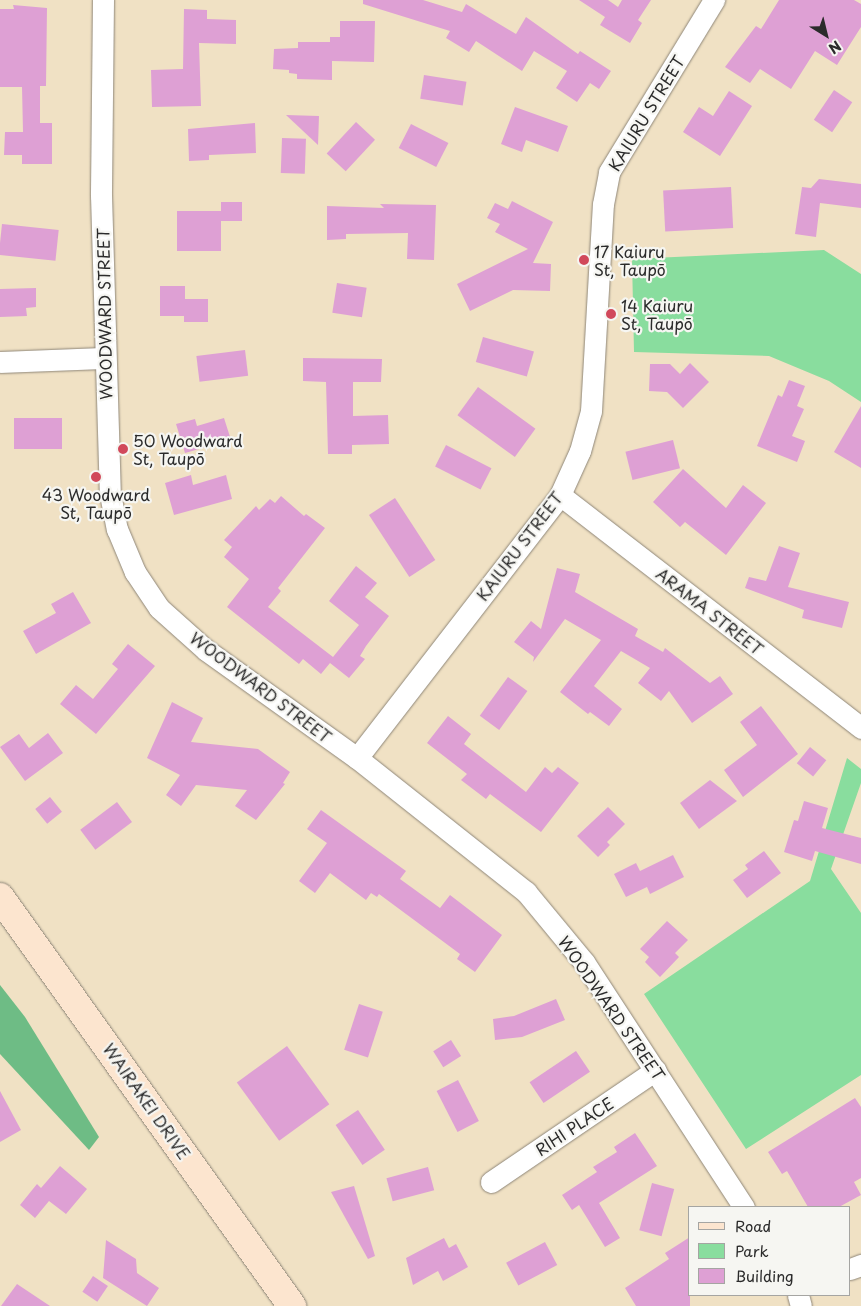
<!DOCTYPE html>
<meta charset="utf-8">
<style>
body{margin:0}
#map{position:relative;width:861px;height:1306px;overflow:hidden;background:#f0e1c4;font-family:"Playpen Sans",sans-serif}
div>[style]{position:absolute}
.green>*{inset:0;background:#89dd9e}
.forest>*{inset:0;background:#6ebc85}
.building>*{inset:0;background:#dea0d4;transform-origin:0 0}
.roads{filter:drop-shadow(0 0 1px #8e8678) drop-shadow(0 0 1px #8e8678)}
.street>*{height:21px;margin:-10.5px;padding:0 10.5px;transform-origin:10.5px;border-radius:10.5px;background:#fff}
.secondary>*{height:28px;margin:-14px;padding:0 14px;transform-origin:14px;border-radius:14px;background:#fce5cf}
.dots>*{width:14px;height:14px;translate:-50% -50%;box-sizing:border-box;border:2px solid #f6f6f2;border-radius:50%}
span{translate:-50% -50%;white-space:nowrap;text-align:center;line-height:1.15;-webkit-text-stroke:4.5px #f6f6f2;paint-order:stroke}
.street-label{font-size:16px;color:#2b2b2b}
.poi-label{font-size:16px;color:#2b2b2b}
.left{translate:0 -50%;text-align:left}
.legend{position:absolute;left:688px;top:1206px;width:162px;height:90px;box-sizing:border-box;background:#f6f6f2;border:1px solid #a5a5a2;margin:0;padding:6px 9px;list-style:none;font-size:15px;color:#2b2b2b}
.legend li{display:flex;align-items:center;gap:10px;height:25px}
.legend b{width:25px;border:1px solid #a5a5a2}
.north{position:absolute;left:801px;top:10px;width:50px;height:50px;-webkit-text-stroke:4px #f6f6f2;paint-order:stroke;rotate:144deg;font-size:14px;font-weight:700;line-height:20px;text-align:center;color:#2b2b2b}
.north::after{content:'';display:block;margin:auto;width:18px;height:22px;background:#2b2b2b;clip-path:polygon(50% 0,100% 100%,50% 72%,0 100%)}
</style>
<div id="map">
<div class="green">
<div style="clip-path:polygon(824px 250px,861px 274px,861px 402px,829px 381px,769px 356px,634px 352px,632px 259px)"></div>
<div style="clip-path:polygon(847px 758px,861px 769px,861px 783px,831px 869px,861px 913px,861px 1075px,746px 1149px,644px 994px,810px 881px)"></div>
</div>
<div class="forest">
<div style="clip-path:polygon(0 985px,25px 1017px,99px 1137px,89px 1150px,0 1054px)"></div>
</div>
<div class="building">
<div style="clip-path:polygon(363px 0,423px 0,462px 12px,466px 4px,516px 34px,526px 17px,578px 54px,580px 51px,611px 71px,599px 89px,590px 83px,577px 102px,556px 88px,567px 71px,534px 51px,522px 71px,476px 41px,469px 52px,446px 38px,450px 31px,363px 4px)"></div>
<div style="clip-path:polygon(579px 0,608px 0,618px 7px,622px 0,651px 0,638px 20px,642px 23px,630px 43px,600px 25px,605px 17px)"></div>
<div style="clip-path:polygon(779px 0,854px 0,861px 4px,861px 27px,837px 65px,815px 51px,791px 89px,760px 69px,750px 83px,725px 67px,756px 26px,761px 29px)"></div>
<div style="clip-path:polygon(13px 5px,47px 8px,46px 86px,40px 86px,40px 123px,52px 123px,52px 164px,22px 164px,22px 155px,4px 155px,5px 132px,23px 132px,22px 87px,0 87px,0 9px,14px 9px)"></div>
<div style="clip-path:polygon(184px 9px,207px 10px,207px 19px,236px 20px,236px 44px,199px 43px,201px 106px,152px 107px,151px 70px,183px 69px)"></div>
<div style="clip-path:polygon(340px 21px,375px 21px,374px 62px,332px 61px,332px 80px,297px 79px,297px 74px,289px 73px,289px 70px,273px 69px,274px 49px,298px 48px,298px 42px,330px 42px,330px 37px,340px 37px)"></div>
<div style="left:424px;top:75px;width:43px;height:24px;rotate:9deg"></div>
<div style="left:834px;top:90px;width:22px;height:36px;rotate:34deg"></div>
<div style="clip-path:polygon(729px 91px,752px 106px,720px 156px,683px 132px,699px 107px,713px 116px)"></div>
<div style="clip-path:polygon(515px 107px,568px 126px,558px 152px,526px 140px,522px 152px,501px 144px)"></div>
<div style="clip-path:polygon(286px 115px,319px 116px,318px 145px)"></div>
<div style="left:356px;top:122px;width:26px;height:43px;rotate:43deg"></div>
<div style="clip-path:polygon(255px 123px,256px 153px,209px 155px,209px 160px,189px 161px,188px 129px)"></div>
<div style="left:411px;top:124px;width:42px;height:27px;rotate:27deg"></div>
<div style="left:282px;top:138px;width:24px;height:35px;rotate:2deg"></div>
<div style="clip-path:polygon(819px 179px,861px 184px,861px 208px,820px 203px,816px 237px,795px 234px,802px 187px,811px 188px)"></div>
<div style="left:731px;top:187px;width:41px;height:68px;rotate:87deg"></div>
<div style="clip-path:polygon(512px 201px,553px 222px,533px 263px,551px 264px,550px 291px,513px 290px,470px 311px,457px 284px,528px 249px,495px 232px,500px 224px,487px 218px,495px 203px,508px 209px)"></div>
<div style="left:221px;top:202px;width:21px;height:19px"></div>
<div style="clip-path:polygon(380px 204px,436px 205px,434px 260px,407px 259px,408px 233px,346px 234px,346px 239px,327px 240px,327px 206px,384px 208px)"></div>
<div style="left:221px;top:211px;width:40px;height:44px;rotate:90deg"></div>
<div style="left:2px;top:224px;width:57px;height:31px;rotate:6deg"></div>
<div style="left:337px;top:283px;width:30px;height:30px;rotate:9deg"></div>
<div style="clip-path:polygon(160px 286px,185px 286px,185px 299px,208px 299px,208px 322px,184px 322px,184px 316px,160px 316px)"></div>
<div style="clip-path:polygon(36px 288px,36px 307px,26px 308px,27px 316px,0 317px,0 289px)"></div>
<div style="left:483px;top:337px;width:53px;height:26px;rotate:16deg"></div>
<div style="left:245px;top:350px;width:26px;height:49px;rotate:83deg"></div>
<div style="clip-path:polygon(303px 358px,382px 359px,381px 382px,353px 382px,353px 416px,388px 415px,389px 444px,352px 445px,352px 454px,328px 454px,326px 382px,303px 381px)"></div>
<div style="clip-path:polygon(690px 363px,709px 382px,683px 408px,667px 392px,649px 391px,650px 364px,670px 364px,680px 374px)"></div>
<div style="clip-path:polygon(789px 380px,805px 386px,797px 406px,804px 409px,792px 436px,805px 441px,797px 462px,757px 446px,778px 395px,782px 397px)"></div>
<div style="left:478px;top:387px;width:71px;height:35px;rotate:36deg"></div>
<div style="clip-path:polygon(861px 406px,861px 468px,834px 452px)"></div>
<div style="left:62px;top:418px;width:31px;height:48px;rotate:90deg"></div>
<div style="clip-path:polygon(224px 418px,231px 440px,185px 453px,176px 424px,195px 419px,197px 426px)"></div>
<div style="left:673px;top:440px;width:29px;height:49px;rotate:76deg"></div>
<div style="left:446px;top:445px;width:51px;height:24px;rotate:27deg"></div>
<div style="clip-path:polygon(683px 469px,726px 508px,743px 485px,766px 503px,726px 555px,685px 522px,680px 527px,653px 502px)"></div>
<div style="clip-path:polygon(191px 475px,193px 485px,226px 475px,232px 499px,174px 515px,165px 483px)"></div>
<div style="clip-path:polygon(281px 496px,304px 516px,306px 514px,325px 528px,278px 588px,281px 591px,268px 607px,333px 657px,359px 625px,329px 601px,356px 566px,377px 583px,365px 597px,389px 616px,366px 646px,360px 656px,365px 659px,349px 678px,330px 663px,321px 674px,303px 659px,299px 664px,227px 607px,249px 579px,224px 557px,232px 547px,224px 540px,256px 506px,259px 510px,270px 499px,275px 503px)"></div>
<div style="left:395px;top:498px;width:74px;height:31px;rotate:57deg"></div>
<div style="clip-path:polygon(779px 546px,800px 553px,788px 587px,849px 602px,842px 628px,802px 618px,804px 610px,745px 588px,749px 577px,766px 581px)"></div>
<div style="clip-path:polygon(557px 568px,580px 574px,575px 592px,638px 629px,635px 636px,663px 652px,665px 648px,710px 683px,720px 676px,733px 694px,692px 723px,669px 691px,661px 701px,638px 683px,650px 668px,621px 651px,594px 686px,622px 709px,609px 726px,590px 712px,588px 714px,560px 692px,601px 640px,565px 619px,533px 662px,534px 657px,514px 642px,531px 621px,541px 629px)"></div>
<div style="clip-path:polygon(73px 592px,91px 623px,36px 654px,23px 631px,56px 613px,51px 604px)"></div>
<div style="clip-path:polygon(128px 644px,155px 666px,96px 734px,60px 704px,76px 685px,93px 699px,118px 669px,112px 664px)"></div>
<div style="left:508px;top:677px;width:24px;height:48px;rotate:36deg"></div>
<div style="clip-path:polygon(172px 702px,203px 718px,191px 742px,258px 749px,290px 772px,283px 783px,285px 784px,256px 820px,235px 806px,247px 790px,196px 785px,181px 806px,166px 795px,180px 775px,147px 758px)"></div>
<div style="clip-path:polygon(761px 706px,798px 754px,743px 797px,724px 770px,757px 745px,740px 722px)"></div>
<div style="clip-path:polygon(448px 716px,471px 734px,464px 744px,526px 792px,545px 767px,552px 773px,558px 767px,579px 783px,541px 832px,490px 794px,486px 799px,461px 780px,467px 774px,427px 743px)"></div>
<div style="clip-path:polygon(48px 733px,63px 753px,25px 781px,0 747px,19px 734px,29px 748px)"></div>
<div style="left:810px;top:747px;width:21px;height:21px;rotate:39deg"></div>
<div style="clip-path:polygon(710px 780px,737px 801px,699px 829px,680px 803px)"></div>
<div style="left:50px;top:797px;width:19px;height:19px;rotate:51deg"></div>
<div style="clip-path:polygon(804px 801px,828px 808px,822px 828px,861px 838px,861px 864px,815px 851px,812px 861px,784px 852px,794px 820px,798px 821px)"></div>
<div style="left:117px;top:802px;width:25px;height:46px;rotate:53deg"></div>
<div style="clip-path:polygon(608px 807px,625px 824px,607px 842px,610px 845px,598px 857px,577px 836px)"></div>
<div style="clip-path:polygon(321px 810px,406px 871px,400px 879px,440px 908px,450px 895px,502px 935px,475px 972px,457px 959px,460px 954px,379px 894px,377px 897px,371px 893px,366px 900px,330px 873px,315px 893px,299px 881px,327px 843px,307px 829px)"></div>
<div style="clip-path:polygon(764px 851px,781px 873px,747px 898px,733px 880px,748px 869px,745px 865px)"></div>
<div style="clip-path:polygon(673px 855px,684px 877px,650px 894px,647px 887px,626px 897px,614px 874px,636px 863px,640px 871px)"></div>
<div style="clip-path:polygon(667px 921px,688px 940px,675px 953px,679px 957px,660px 977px,645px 962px,649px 957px,640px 949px)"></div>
<div style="clip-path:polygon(556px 999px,565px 1020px,522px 1037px,495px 1040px,493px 1019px,514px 1016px)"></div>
<div style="left:359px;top:1004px;width:25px;height:48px;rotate:18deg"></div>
<div style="left:451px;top:1040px;width:19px;height:21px;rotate:58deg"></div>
<div style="left:287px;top:1046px;width:72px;height:62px;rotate:54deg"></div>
<div style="left:576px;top:1051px;width:25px;height:56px;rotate:56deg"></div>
<div style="left:458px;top:1080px;width:46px;height:24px;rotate:63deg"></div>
<div style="clip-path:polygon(0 1091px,21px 1130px,0 1142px)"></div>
<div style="clip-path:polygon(855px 1098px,861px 1107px,861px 1178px,854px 1182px,861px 1195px,839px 1207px,808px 1207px,787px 1171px,782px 1174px,768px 1152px)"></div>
<div style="left:358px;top:1110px;width:48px;height:27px;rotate:56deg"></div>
<div style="clip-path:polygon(635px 1133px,657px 1166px,599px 1203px,620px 1238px,605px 1247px,579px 1205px,572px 1210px,562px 1195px,597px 1172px,593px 1167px,617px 1152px,614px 1147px)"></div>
<div style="clip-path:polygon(60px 1166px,87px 1189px,66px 1214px,49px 1201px,35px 1218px,20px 1205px,37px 1184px,41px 1188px)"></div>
<div style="left:428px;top:1167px;width:24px;height:43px;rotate:75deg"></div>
<div style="left:652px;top:1183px;width:23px;height:49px;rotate:15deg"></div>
<div style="clip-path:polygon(354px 1186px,375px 1256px,368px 1259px,331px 1192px)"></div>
<div style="clip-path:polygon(690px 1237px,690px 1306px,636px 1306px,625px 1288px,669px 1259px,665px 1253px)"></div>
<div style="clip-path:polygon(444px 1238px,449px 1248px,456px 1244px,468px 1267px,443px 1281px,438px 1271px,413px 1285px,406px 1258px)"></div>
<div style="clip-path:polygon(106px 1240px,136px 1259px,137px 1273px,159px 1288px,147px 1306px,103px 1278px)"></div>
<div style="left:545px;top:1242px;width:26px;height:44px;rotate:62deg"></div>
<div style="left:93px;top:1276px;width:18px;height:19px;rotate:34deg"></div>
<div style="clip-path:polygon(17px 1284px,50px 1306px,1px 1306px)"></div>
</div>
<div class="roads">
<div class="street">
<div style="left:103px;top:0;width:195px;rotate:90.6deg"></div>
<div style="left:101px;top:195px;width:299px;rotate:88.3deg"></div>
<div style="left:110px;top:494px;width:36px;rotate:79deg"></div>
<div style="left:117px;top:529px;width:47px;rotate:67.3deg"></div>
<div style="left:135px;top:572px;width:43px;rotate:56.3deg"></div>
<div style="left:159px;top:608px;width:63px;rotate:41.8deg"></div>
<div style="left:206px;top:650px;width:186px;rotate:35.6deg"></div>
<div style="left:357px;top:758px;width:216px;rotate:38.4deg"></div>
<div style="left:526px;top:892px;width:91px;rotate:50.4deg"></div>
<div style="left:584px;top:962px;width:293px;rotate:56.9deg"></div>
<div style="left:0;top:362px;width:105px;rotate:-2.2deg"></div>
<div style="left:560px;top:495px;width:381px;rotate:37.7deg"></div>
<div style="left:357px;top:758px;width:332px;rotate:-52.3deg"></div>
<div style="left:560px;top:495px;width:48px;rotate:-65.6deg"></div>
<div style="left:580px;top:451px;width:41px;rotate:-74.6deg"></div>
<div style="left:591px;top:411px;width:207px;rotate:-86.7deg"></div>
<div style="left:603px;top:204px;width:33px;rotate:-79deg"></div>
<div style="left:609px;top:172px;width:202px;rotate:-58.6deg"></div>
<div style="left:491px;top:1182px;width:199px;rotate:-34.2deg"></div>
<div style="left:850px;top:1269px;width:12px;rotate:-20deg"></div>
<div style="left:798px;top:1295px;width:11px;rotate:75deg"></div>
</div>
<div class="secondary">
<div style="left:0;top:897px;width:503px;rotate:54.48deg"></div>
</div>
</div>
<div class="dots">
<div style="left:584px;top:260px;background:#d1495b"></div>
<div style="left:611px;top:314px;background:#d1495b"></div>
<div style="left:123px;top:449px;background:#d1495b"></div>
<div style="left:96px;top:477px;background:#d1495b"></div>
</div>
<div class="street-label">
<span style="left:646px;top:113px;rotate:-59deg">KAIURU STREET</span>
<span style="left:104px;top:314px;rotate:-91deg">WOODWARD STREET</span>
<span style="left:519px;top:546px;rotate:-53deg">KAIURU STREET</span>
<span style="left:710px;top:611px;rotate:38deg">ARAMA STREET</span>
<span style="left:261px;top:687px;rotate:37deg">WOODWARD STREET</span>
<span style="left:612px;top:1008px;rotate:55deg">WOODWARD STREET</span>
<span style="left:147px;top:1101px;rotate:55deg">WAIRAKEI DRIVE</span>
<span style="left:574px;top:1126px;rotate:-34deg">RIHI PLACE</span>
</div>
<div class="poi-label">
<span class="left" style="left:594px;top:260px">17 Kaiuru<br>St, Taupō</span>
<span class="left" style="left:621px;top:314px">14 Kaiuru<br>St, Taupō</span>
<span class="left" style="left:133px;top:449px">50 Woodward<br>St, Taupō</span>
<span style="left:96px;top:503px">43 Woodward<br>St, Taupō</span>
</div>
<ul class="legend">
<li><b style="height:6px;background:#fce5cf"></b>Road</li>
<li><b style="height:14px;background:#89dd9e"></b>Park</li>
<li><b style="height:14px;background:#dea0d4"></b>Building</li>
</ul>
<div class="north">N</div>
</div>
